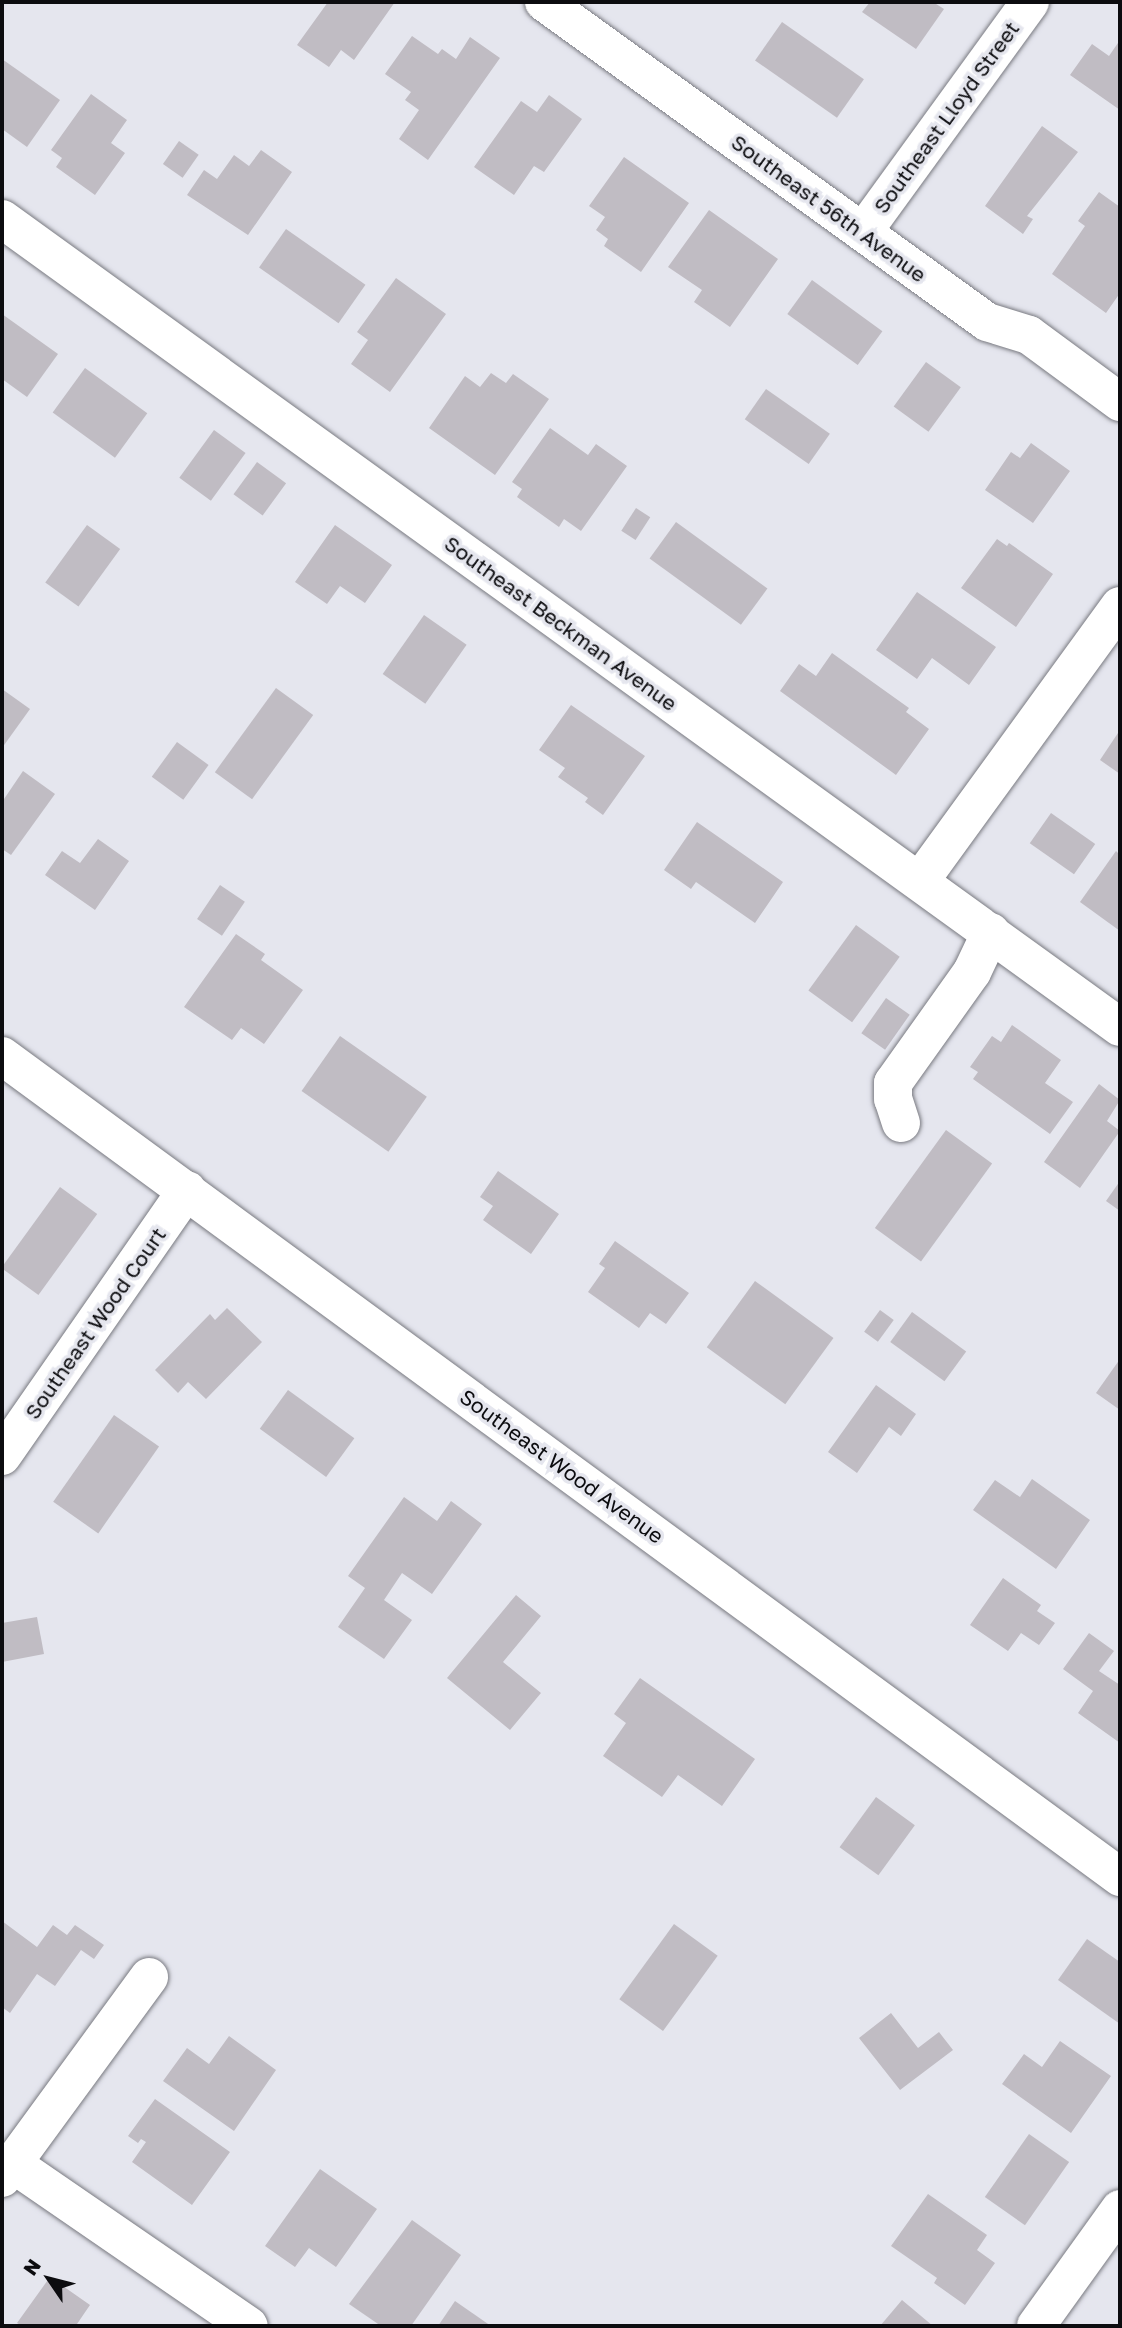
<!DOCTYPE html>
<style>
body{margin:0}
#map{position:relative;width:1122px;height:2328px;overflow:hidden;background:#e5e6ee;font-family:"Golos Text",sans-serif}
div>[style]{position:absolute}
.building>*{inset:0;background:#c0bcc3;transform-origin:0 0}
.roads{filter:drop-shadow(0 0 2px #797a81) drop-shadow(0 0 2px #797a81)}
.minor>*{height:38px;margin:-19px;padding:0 19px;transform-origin:19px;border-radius:19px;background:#fff}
span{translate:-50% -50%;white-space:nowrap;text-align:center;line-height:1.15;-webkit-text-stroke:7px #e5e6ee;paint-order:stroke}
.street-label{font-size:21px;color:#0c0c0f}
.frame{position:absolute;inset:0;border:4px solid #0c0c0f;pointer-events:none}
.north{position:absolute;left:14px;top:2244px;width:70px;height:70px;-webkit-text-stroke:5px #e5e6ee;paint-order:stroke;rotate:305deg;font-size:19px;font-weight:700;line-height:28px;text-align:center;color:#0c0c0f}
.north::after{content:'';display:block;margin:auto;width:24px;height:32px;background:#0c0c0f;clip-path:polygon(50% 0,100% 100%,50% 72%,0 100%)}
</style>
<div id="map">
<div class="building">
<div style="clip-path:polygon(328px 2px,395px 2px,354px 60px,341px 50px,329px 67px,297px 45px)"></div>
<div style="clip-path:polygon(870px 2px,933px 2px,944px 9px,916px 49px,862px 12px)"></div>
<div style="left:782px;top:22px;width:100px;height:47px;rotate:35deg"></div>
<div style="clip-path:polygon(412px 36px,438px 54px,442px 49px,456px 59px,470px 37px,500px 58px,428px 160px,399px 139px,419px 110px,405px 100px,411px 92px,385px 74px)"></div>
<div style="clip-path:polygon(1120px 40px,1120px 110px,1070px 75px,1092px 44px,1109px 56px)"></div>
<div style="clip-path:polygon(2px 59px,60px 100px,27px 147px,2px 129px)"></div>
<div style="clip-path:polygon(91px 94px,127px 120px,111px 143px,125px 153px,95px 195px,56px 167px,62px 158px,51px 150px)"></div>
<div style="clip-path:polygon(549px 95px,582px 119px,544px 172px,534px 166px,514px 195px,474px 167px,521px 101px,537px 112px)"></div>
<div style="clip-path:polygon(1042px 126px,1078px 152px,1027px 216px,1033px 219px,1023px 234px,985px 206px)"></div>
<div style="left:179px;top:141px;width:24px;height:28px;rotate:35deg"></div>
<div style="clip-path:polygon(261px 150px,292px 172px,248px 235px,187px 195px,204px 170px,217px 179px,234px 155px,249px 166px)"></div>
<div style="clip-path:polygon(624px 157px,689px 203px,641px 272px,604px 246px,608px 239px,596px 230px,605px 217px,589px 206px)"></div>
<div style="clip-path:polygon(1099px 192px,1120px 207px,1120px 293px,1106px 313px,1052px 274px,1085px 226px,1078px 221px)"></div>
<div style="clip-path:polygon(709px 210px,778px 259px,730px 327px,694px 302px,702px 290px,668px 267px)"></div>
<div style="left:286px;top:229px;width:97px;height:47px;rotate:35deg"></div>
<div style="clip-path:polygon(396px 278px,446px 314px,390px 392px,351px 364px,368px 340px,357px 332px)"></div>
<div style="left:812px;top:280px;width:87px;height:42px;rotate:36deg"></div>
<div style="clip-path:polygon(2px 314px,58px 354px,27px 397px,2px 379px)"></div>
<div style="left:926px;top:362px;width:43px;height:55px;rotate:36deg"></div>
<div style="left:85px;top:368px;width:77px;height:55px;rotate:36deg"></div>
<div style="clip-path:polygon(491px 373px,506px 383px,513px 374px,549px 399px,495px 475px,429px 428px,465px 376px,480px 387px)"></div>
<div style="left:766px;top:389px;width:78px;height:37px;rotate:35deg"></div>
<div style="clip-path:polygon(550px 428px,588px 455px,596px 444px,627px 466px,581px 531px,564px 519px,559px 527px,517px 497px,522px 489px,512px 482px)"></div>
<div style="left:214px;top:430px;width:39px;height:59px;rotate:36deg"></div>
<div style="clip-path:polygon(1031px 443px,1070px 471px,1033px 523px,985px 490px,1011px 452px,1020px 458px)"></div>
<div style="left:257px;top:462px;width:36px;height:40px;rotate:36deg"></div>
<div style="left:636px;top:508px;width:17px;height:27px;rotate:33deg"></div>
<div style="left:676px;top:522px;width:113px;height:45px;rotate:36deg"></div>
<div style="left:87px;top:525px;width:41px;height:71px;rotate:36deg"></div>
<div style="clip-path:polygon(335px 525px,392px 565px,365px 603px,340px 586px,327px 604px,295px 582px)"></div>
<div style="clip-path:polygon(997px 539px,1007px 546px,1009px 543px,1053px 574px,1016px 627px,961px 588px)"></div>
<div style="clip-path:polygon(917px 592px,996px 647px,969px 685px,932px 658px,917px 679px,876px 650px)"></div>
<div style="left:424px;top:615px;width:52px;height:72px;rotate:35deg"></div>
<div style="clip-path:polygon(832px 653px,909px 708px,906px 712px,929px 729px,896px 775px,780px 691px,799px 664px,816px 676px)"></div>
<div style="left:276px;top:688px;width:46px;height:104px;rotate:36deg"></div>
<div style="clip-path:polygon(2px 689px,30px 709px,2px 748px)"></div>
<div style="clip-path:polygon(571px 705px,645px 756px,603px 815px,585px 802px,588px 798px,558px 777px,565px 768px,539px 750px)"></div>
<div style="clip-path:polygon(1120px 730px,1120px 774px,1100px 760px)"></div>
<div style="left:177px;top:742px;width:39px;height:43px;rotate:36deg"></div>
<div style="clip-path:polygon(23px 771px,55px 794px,11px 855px,2px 849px,2px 802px)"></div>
<div style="left:1051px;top:813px;width:54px;height:37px;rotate:35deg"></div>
<div style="clip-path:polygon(697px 822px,783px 882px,755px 923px,696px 882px,691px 889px,664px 870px)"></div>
<div style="clip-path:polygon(98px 839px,129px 861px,95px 910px,45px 875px,62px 851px,80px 863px)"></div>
<div style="clip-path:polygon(1116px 851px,1120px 855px,1120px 931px,1080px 902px)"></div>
<div style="left:220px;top:885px;width:30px;height:41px;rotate:34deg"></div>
<div style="left:856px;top:925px;width:54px;height:81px;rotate:36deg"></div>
<div style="clip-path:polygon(236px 934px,265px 954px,261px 960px,303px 990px,264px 1044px,241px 1028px,232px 1040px,184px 1007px)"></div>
<div style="left:886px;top:998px;width:29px;height:43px;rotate:35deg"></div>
<div style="clip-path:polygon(1012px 1025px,1061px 1060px,1045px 1083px,1073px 1102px,1050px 1134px,973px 1079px,978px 1072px,970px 1067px,992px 1036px,1001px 1042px)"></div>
<div style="left:340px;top:1036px;width:106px;height:67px;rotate:35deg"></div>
<div style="clip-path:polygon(1099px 1084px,1120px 1100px,1107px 1121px,1120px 1131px,1080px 1188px,1044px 1162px)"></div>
<div style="left:946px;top:1130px;width:57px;height:121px;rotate:36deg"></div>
<div style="clip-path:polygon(498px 1171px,559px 1214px,531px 1254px,483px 1220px,493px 1206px,480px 1197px)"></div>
<div style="clip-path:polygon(1120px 1181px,1120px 1211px,1106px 1201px)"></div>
<div style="left:60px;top:1187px;width:46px;height:100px;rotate:36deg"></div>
<div style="clip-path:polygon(615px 1241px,689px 1293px,666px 1324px,650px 1313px,639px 1328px,588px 1292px,605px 1268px,599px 1264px)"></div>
<div style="left:755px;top:1281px;width:97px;height:82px;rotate:36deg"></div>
<div style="clip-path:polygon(227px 1308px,262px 1342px,206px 1399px,188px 1382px,178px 1393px,155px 1370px,210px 1314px,215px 1320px)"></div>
<div style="left:880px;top:1310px;width:17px;height:27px;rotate:36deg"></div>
<div style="left:912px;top:1312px;width:67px;height:37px;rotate:36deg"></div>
<div style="clip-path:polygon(1120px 1359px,1120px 1410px,1096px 1393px)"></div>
<div style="clip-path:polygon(876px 1385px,916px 1414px,901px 1436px,889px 1427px,857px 1473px,828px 1452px)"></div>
<div style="left:288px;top:1390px;width:82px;height:48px;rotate:36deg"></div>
<div style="left:114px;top:1415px;width:55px;height:106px;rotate:35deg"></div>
<div style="clip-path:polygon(1032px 1479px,1090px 1520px,1056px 1569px,973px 1510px,995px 1480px,1020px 1497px)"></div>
<div style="clip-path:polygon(404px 1497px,437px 1521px,451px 1501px,482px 1524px,432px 1594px,402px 1573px,384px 1600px,412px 1620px,384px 1659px,338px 1627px,365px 1588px,348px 1576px)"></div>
<div style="clip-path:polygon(1003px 1578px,1041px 1605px,1037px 1611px,1055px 1623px,1039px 1645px,1021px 1633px,1008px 1651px,970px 1625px)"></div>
<div style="clip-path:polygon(516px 1595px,541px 1616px,503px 1662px,541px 1693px,510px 1730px,447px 1678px)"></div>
<div style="clip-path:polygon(37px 1617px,44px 1654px,2px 1662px,2px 1623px)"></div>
<div style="clip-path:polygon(1089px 1633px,1114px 1651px,1099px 1671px,1120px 1685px,1120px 1743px,1078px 1713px,1093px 1691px,1063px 1669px)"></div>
<div style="clip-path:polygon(640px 1678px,755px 1759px,722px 1806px,678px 1775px,662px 1797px,603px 1756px,626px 1723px,614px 1714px)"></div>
<div style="left:876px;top:1797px;width:48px;height:62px;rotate:36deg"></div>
<div style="clip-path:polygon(2px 1921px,37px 1947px,53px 1925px,67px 1935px,75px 1925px,104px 1945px,94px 1959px,81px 1950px,55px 1986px,37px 1974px,10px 2013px,2px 2007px)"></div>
<div style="left:674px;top:1924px;width:54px;height:93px;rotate:36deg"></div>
<div style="clip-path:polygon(1087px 1939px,1120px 1962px,1120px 2024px,1058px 1980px)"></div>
<div style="clip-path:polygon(891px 2013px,918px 2048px,939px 2032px,953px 2050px,900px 2090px,859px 2038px)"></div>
<div style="clip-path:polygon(229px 2036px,276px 2070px,234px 2131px,163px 2081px,187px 2048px,209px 2064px)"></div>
<div style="clip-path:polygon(1060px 2041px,1111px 2076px,1071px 2133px,1002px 2084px,1024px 2054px,1042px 2067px)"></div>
<div style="clip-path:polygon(155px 2099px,230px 2152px,192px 2205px,132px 2162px,146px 2142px,141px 2139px,138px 2143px,128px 2136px)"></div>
<div style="left:1029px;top:2134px;width:49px;height:77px;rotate:35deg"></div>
<div style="clip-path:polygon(320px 2169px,377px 2209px,336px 2267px,309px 2248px,295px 2267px,265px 2246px)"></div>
<div style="clip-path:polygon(928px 2194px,987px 2235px,977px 2250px,995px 2263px,965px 2305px,934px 2283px,937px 2278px,891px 2246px)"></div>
<div style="clip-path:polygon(412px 2220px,461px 2255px,411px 2326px,381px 2326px,349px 2304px)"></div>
<div style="clip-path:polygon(50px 2277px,90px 2305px,77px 2324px,80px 2326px,22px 2326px,17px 2323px)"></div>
<div style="clip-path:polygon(902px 2300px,933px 2326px,880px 2326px)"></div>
<div style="clip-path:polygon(455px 2301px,491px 2326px,438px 2326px)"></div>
</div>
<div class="roads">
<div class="minor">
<div style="left:544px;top:2px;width:546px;rotate:35.84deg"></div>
<div style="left:987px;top:322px;width:44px;rotate:17.2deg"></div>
<div style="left:1029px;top:335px;width:113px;rotate:36.4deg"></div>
<div style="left:2px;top:219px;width:1379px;rotate:35.86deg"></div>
<div style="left:863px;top:232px;width:284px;rotate:-54deg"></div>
<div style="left:920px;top:881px;width:340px;rotate:-54deg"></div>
<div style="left:2px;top:1056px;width:1387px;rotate:36.29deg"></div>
<div style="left:901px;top:1123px;width:25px;rotate:-108deg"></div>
<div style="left:893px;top:1099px;width:16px;rotate:-90deg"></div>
<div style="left:893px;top:1083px;width:136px;rotate:-54.6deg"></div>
<div style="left:972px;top:972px;width:44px;rotate:-64.6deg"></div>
<div style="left:2px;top:1456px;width:324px;rotate:-55.2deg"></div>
<div style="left:13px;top:2164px;width:286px;rotate:34.5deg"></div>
<div style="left:2px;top:2178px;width:249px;rotate:-53.8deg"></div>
<div style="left:1036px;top:2326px;width:144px;rotate:-54.3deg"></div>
</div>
</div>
<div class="street-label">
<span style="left:946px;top:117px;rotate:-54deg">Southeast Lloyd Street</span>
<span style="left:829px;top:208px;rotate:36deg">Southeast 56th Avenue</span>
<span style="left:561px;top:623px;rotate:36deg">Southeast Beckman Avenue</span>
<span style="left:95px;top:1323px;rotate:-55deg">Southeast Wood Court</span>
<span style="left:562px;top:1466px;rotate:36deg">Southeast Wood Avenue</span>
</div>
<div class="frame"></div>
<div class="north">N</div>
</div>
